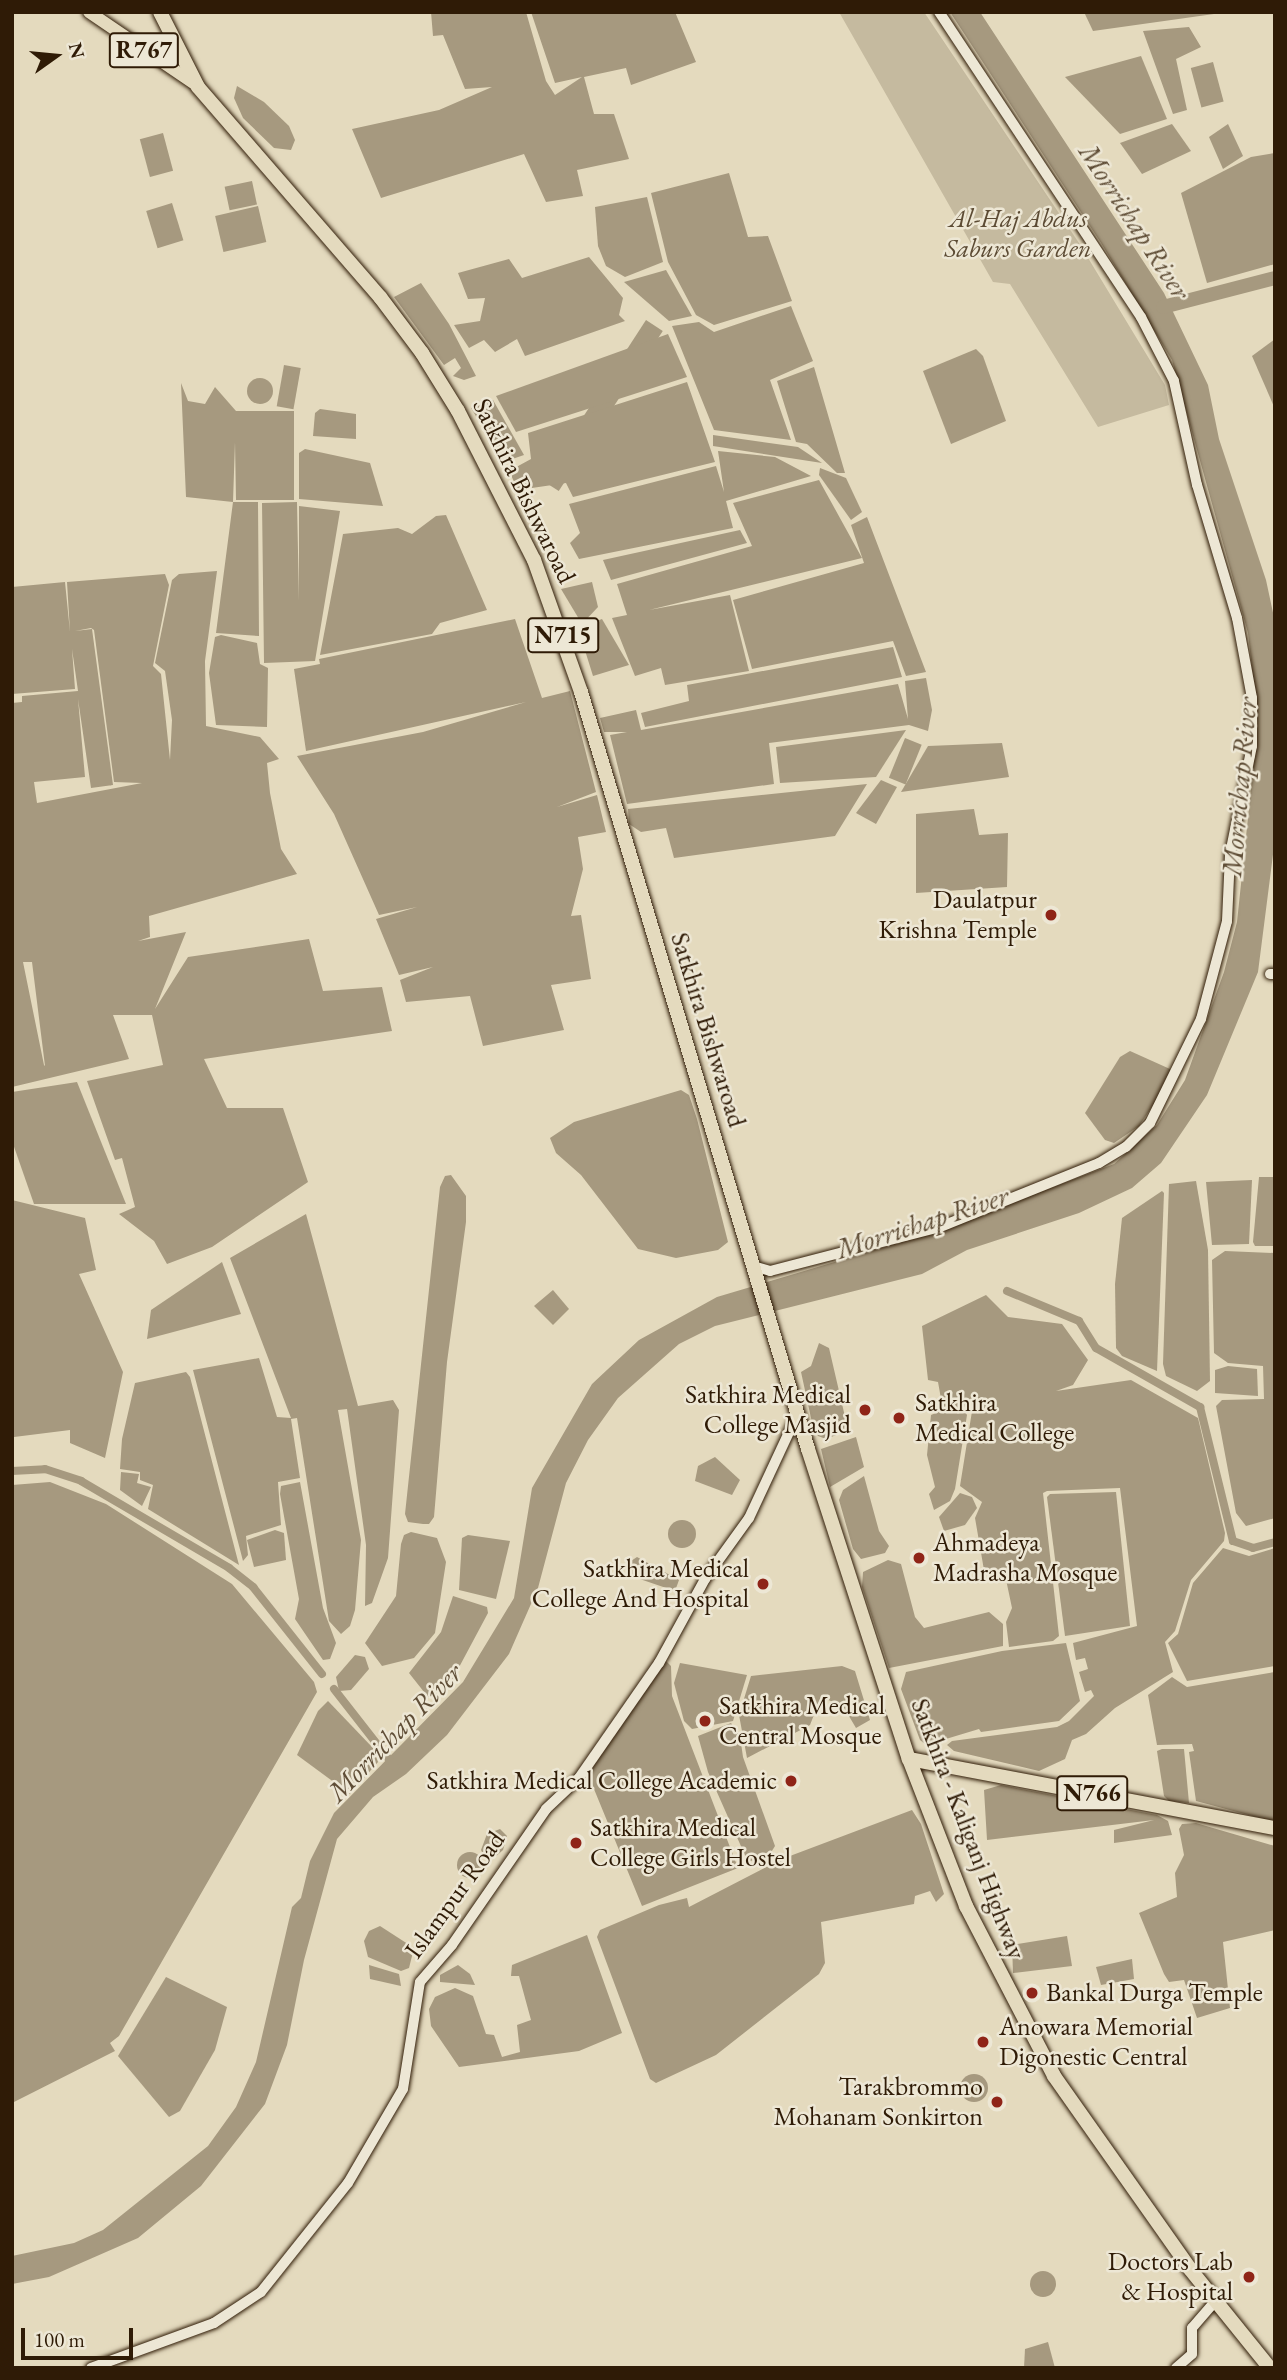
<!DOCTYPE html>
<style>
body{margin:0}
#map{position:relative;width:1287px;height:2380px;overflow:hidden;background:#e4dabe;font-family:"EB Garamond",serif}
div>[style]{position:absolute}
.green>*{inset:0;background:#c5ba9f}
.water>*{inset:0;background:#a6997f;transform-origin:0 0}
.round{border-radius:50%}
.canal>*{height:8px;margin:-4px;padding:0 4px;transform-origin:4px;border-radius:4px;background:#a6997f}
.river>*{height:14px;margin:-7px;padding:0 7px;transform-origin:7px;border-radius:7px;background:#a6997f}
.roads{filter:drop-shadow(0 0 2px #2f1b06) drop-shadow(0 0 2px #2f1b06)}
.secondary>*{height:10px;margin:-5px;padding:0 5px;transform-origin:5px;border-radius:5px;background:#ede7d5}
.primary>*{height:12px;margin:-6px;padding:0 6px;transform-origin:6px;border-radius:6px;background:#e4dabe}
.highway>*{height:14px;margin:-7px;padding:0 7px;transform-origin:7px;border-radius:7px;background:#e4dabe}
.dots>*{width:19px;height:19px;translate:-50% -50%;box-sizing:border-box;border:4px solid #ede7d5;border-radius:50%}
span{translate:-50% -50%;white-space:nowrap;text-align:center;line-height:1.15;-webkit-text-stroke:5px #ede7d5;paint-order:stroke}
.shield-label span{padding:2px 5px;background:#ede7d5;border:2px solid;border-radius:5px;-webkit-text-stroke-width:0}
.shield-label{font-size:24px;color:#2f1b06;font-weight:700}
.park-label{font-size:26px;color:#5c4b34;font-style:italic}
.street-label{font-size:26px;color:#2f1b06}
.poi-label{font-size:26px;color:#2f1b06}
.right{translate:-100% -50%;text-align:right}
.left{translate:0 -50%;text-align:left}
.water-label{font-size:28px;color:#5f4d36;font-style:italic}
.frame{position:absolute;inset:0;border:14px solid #2f1b06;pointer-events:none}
.north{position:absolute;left:21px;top:21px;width:70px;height:70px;-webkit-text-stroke:5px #ede7d5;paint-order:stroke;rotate:75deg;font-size:19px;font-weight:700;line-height:28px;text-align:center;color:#2f1b06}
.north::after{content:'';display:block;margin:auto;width:24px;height:32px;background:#2f1b06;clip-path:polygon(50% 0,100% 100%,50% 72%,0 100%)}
.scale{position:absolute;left:21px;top:2328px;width:112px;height:32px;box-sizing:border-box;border:4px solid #2f1b06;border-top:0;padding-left:9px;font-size:21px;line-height:24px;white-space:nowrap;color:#2f1b06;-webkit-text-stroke:5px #ede7d5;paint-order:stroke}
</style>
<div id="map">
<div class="green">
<div style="clip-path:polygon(839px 12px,924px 12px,1079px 243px,1165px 385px,1169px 405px,1098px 427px,1010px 284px,993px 282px)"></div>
</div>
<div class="water">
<div style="clip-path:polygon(431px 12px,526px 12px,546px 81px,555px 95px,582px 77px,555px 83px,531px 12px,675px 12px,696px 62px,631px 85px,626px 68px,584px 77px,594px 114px,614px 114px,629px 159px,577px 170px,583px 196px,546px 202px,524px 154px,381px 198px,352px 129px,439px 110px,492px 87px,465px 89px,443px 35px,433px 36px)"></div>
<div style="clip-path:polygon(950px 12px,980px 12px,1164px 293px,1208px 385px,1219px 439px,1266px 580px,1275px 622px,1275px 839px,1258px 972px,1207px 1095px,1161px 1163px,1132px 1188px,1079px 1213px,967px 1250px,922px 1274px,715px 1326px,679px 1344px,618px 1398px,588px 1440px,566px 1483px,538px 1588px,509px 1654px,447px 1735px,406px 1774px,373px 1797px,337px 1839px,304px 1960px,287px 2045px,265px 2104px,201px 2186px,138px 2238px,49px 2277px,12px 2284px,12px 2256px,74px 2243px,103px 2230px,208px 2146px,236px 2107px,256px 2062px,292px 1907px,301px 1898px,310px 1861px,334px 1813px,463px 1682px,514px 1598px,532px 1488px,592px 1384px,639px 1340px,717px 1297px,935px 1232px,1114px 1164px,1157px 1125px,1185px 1080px,1224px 972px,1237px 922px,1258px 723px,1248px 633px,1172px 360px,1101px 243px)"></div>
<div style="clip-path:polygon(1084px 12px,1213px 12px,1214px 14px,1093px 31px)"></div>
<div style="clip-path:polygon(1189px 27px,1201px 47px,1176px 59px,1187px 110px,1173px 114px,1143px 31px)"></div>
<div style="clip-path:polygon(1141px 56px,1167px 119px,1120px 134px,1065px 77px)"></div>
<div style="left:1213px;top:62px;width:41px;height:23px;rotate:75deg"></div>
<div style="clip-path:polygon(237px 86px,264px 102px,289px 126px,295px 140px,291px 150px,274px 148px,243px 118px,234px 98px)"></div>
<div style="clip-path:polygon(1172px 124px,1191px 151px,1142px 174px,1120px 143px)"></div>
<div style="clip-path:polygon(1228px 124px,1243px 156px,1223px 169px,1209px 137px)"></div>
<div style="left:163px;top:133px;width:39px;height:24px;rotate:75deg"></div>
<div style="clip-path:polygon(1275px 153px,1275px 264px,1207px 283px,1181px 193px,1251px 157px)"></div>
<div style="clip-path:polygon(729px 173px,748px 237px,768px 236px,792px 301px,714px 325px,696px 315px,668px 262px,651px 193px)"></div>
<div style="left:252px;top:181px;width:24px;height:28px;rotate:78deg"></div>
<div style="clip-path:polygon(647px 197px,663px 262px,625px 277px,606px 266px,598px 246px,595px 207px)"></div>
<div style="left:172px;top:203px;width:39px;height:27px;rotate:73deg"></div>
<div style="left:258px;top:206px;width:37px;height:44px;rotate:77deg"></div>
<div style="clip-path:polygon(589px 257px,623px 298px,619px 315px,625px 321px,525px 356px,517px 339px,495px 352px,484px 340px,469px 348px,454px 325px,480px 321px,485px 298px,468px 299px,458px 273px,509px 259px,522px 278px)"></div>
<div style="clip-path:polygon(666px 270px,692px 316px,669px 321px,624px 282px)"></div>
<div style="clip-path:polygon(421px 283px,449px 324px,476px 376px,464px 380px,453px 376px,461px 368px,455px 358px,444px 365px,394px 297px)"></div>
<div style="clip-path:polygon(791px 306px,813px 361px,770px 380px,791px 440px,714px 430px,672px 326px,699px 322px,714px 332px)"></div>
<div style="left:646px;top:320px;width:20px;height:191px;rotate:33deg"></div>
<div style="clip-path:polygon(668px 334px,687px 377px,516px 432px,496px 396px)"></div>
<div style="clip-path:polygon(1275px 339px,1275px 409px,1252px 356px)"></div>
<div style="clip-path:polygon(976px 349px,983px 356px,1006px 421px,951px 444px,923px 371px)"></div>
<div style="left:284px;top:365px;width:17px;height:42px;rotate:10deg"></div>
<div style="clip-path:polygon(814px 367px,845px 473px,846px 473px,837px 473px,807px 444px,796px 442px,777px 381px)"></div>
<div class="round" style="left:247px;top:378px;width:26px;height:26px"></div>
<div style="clip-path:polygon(687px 382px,715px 462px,573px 497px,566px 483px,518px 490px,509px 471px,531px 459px,528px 433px)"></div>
<div style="clip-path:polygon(181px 383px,188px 401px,205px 404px,215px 387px,236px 411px,294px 411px,294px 500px,236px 500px,235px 442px,233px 502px,258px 502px,259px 636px,216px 633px,233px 502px,186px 497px)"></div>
<div style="clip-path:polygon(493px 400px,524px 455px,504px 462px,471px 408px)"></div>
<div style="clip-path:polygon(320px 409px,356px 414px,356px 439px,313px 436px,315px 413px)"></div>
<div style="clip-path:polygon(713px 435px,798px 447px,822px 463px,713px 446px)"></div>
<div style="clip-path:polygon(305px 449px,370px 463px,383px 506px,299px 499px,299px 453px)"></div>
<div style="clip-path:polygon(718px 451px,775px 457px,811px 476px,726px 501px,733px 528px,579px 559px,570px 543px,580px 533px,569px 504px,716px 466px,724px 492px)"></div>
<div style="clip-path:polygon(820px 468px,846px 478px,862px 512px,851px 520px,819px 475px)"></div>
<div style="clip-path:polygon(819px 480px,862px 558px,649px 610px,730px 595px,749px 671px,665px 685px,661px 668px,635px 676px,612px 618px,627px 615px,617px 584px,752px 546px,733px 503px)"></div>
<div style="clip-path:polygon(297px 502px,299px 601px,299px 506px,340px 511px,315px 661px,264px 663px,262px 503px)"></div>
<div style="clip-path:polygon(446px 515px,487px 610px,440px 623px,432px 634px,320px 655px,343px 534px,398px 528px,412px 534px,436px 516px)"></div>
<div style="clip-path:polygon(867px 517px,926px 672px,906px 676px,893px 641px,752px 669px,733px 600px,864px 563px,851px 525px)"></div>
<div style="clip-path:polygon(740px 530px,747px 543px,611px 580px,603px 560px)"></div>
<div style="clip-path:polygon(evenodd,217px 571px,205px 661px,206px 726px,260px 737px,279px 759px,267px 763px,270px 793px,281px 849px,297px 874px,149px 916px,150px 937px,138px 941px,186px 932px,155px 1009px,188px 957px,309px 939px,323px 991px,382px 987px,392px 1031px,204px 1059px,227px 1108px,283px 1108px,308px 1182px,212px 1247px,167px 1264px,154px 1241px,119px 1214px,135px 1207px,122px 1158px,115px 1160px,87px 1081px,163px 1065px,152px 1015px,113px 1015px,129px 1059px,12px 1087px,12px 703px,22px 702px,22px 696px,78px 691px,72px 649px,75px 689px,12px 694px,12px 587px,65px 582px,70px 632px,67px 582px,165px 574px,169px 585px,153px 666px,161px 674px,170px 760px,172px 720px,165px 671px,155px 663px,172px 580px,179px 574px,217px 571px,91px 628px,94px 630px,114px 782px,142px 783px,37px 803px,34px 782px,85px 777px,78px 699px,91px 788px,113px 785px,92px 629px,75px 631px,91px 628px,217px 571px,23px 962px,32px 962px,45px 1066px,44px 1065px,23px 962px)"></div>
<div style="clip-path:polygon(592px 582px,598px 607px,582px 624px,561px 589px)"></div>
<div style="clip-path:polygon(515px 619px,542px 698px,570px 691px,596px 792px,557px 807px,597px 795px,606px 832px,578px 837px,583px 869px,571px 916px,581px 915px,591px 979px,551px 985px,564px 1030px,483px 1046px,470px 996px,406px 1002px,400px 980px,433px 967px,399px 975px,376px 919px,417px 907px,379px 915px,334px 814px,297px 756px,423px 732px,526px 702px,306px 751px,294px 669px,320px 664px,319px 659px)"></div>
<div style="clip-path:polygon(602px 619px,629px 665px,593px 676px,578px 628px)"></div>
<div style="clip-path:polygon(221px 635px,257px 643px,260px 664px,268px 668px,267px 727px,216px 725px,209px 673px,215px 637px)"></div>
<div style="clip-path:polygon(893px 647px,902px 677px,645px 727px,641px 713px,689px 701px,687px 685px)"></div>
<div style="clip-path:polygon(926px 678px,932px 710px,928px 731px,909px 725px,769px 743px,774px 784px,627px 804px,610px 735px,627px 732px,604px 732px,600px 718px,636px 710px,641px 730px,898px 684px,908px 719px,905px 681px)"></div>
<div style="clip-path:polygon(906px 730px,876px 777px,780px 783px,776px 747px)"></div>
<div style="left:905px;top:738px;width:18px;height:43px;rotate:22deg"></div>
<div style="clip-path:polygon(1002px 743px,1009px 777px,901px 792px,928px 746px)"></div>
<div style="clip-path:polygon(881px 780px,897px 787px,876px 824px,856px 813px)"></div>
<div style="clip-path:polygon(867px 784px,835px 836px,674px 858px,666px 828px,641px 832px,629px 824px,628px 809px)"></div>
<div style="clip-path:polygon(974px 809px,979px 835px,1008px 833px,1007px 887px,916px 893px,916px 814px)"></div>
<div style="clip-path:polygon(1130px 1051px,1170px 1069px,1170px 1080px,1139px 1126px,1114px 1143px,1105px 1140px,1085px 1113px,1120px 1057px)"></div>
<div style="clip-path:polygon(77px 1082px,126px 1204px,34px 1204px,12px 1141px,12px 1092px)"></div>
<div style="clip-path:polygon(681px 1090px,689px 1095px,697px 1119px,728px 1242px,718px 1250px,676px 1258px,638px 1249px,581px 1175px,556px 1153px,550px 1138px,574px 1122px)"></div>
<div style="clip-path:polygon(451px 1175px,466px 1196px,466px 1222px,447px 1362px,434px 1517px,429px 1524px,423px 1524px,408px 1522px,405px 1514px,440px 1187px,445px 1176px)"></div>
<div style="clip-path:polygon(1259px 1177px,1275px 1177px,1275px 1246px,1255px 1246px,1253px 1242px)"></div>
<div style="clip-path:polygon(1252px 1180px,1249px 1244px,1212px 1245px,1206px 1182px)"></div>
<div style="clip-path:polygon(1196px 1181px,1208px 1250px,1210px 1381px,1197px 1391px,1166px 1376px,1163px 1364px,1169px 1184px)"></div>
<div style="clip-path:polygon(1162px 1191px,1164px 1193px,1157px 1371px,1122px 1356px,1116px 1348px,1115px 1284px,1122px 1218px)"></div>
<div style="clip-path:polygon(12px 1200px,85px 1218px,96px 1270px,79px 1274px,123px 1372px,105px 1458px,70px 1443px,70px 1430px,14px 1437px,12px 1449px)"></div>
<div style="clip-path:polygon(306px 1214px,358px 1406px,393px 1400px,399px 1410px,388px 1558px,372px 1603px,365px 1606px,366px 1545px,347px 1409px,338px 1410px,361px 1540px,355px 1610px,350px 1626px,341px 1634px,329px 1621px,297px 1418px,291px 1419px,300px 1478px,278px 1482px,281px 1525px,246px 1536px,248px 1555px,243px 1561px,193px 1370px,259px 1358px,277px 1417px,291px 1418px,230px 1258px)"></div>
<div style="clip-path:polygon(1225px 1251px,1275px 1253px,1275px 1518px,1246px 1526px,1236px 1513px,1216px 1406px,1222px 1400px,1264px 1399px,1263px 1366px,1228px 1363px,1214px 1353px,1212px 1260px)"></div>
<div style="clip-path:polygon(222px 1262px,241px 1314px,147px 1339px,151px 1310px)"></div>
<div style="clip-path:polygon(553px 1290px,569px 1309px,553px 1325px,534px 1306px)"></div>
<div style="clip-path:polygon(986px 1295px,1008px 1317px,1062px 1324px,1088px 1360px,1073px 1385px,1056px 1391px,1131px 1380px,1198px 1418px,1225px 1533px,1224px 1541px,1191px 1580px,1175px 1631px,1165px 1642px,1173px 1672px,1115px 1708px,1086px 1734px,1072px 1740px,1065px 1759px,1039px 1771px,954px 1751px,947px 1745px,952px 1741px,1057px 1727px,1069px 1721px,1094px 1696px,1091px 1690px,1085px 1692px,1079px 1672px,1088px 1669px,1085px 1658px,1076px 1660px,1073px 1643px,1137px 1626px,1120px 1488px,1047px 1491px,1043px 1493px,1059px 1636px,1053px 1641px,1009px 1647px,1006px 1622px,1012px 1608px,1004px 1570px,984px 1570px,975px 1518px,982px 1502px,960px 1486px,973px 1405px,952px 1409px,964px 1410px,967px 1415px,955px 1489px,950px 1501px,934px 1510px,929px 1494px,935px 1487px,927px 1455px,931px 1415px,943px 1410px,938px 1382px,928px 1380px,922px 1326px)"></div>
<div style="clip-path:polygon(819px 1343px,829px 1348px,846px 1421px,844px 1432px,826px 1439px,818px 1436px,813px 1427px,801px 1372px,811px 1366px)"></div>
<div style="clip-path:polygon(1228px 1366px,1257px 1369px,1258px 1396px,1215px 1393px,1215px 1370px)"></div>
<div style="clip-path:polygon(186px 1372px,190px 1377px,239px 1565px,148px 1509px,153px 1485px,140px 1480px,140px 1472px,120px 1469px,122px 1439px,135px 1383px)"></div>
<div style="clip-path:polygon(856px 1437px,864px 1467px,830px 1487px,821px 1449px)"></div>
<div style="clip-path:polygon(715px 1457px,740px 1480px,732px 1495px,695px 1481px,698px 1466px)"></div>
<div style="clip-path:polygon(121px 1472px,139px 1474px,137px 1483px,151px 1487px,142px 1506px,120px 1490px)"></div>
<div style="clip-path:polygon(864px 1476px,879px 1531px,889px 1546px,885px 1553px,861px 1559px,853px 1549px,839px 1500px,843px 1490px)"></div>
<div style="clip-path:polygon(50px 1482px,106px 1504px,232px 1584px,314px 1682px,317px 1692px,119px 2036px,110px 2043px,115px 2051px,12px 2103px,12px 1485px)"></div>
<div style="clip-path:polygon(300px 1482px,323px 1608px,336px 1643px,330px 1659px,323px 1660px,295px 1619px,299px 1599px,280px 1494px,281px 1486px)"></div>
<div style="clip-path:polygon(1116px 1492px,1130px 1626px,1065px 1636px,1047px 1497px,1050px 1494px)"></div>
<div style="clip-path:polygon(960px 1493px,972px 1497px,977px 1508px,965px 1525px,944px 1531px,939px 1517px)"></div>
<div class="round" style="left:668px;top:1520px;width:28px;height:28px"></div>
<div style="clip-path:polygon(275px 1530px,284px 1533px,286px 1560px,254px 1567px,247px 1540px)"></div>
<div style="clip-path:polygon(411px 1532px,437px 1538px,446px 1562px,435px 1633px,414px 1658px,382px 1666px,365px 1643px,396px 1596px,401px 1544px,404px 1535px)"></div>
<div style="clip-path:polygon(468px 1535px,510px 1541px,496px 1599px,459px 1590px,462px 1538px)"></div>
<div style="clip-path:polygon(1223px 1548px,1249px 1556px,1275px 1548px,1275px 1666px,1187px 1681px,1168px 1643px,1178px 1634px,1193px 1583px)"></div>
<div style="clip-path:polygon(637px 1557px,679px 1580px,675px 1591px,628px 1575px,625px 1565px)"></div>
<div style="clip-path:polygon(888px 1560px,901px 1564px,915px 1617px,924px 1628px,989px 1612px,1003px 1624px,1003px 1646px,889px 1668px,862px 1587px,863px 1572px)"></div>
<div style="clip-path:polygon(453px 1596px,487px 1607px,488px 1613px,449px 1686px,440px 1695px,428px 1697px,409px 1673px,441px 1632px)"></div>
<div style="clip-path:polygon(1066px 1643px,1080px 1701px,1059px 1721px,981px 1732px,979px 1729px,926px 1745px,920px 1740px,901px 1689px,906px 1672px,1002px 1651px)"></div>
<div style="clip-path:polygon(355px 1655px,365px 1657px,369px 1669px,351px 1690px,339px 1691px,336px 1677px)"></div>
<div style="clip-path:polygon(665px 1660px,671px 1666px,672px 1696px,738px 1868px,642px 1906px,587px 1772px)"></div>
<div style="clip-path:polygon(680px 1663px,747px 1675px,733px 1721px,692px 1729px,684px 1721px,674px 1683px)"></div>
<div style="clip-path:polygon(842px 1666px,855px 1671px,870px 1720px,856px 1728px,843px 1706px,821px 1697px,810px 1725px,747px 1758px,739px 1715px,751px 1676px)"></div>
<div style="clip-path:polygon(1275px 1672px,1275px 1822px,1196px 1801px,1189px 1752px,1194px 1751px,1192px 1744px,1157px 1745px,1148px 1695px,1172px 1677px,1187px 1687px)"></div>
<div style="clip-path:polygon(328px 1701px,373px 1748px,378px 1762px,350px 1794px,297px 1755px,318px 1711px)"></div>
<div style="clip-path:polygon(731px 1723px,740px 1736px,743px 1757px,775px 1846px,770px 1854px,748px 1862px,708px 1772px,698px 1736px)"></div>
<div style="clip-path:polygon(1162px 1749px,1184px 1749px,1189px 1803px,1169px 1801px,1164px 1796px,1157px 1751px)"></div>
<div style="clip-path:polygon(1001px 1785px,1157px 1815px,1168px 1821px,1172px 1835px,1114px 1843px,1114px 1830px,1154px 1820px,987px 1840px,984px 1790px)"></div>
<div style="clip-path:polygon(912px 1810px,921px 1824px,944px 1894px,936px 1902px,930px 1891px,915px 1896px,914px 1904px,821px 1922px,825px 1963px,819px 1974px,716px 2055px,656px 2083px,650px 2079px,597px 1937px,600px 1930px,659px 1905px,687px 1898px,689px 1907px,782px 1859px)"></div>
<div style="clip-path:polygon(1196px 1823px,1275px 1846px,1275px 1930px,1223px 1942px,1230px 2008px,1197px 2018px,1184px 1980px,1169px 1982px,1164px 1974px,1139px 1913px,1177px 1897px,1175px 1873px,1184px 1855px,1179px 1829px,1182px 1824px)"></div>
<div style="clip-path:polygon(500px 1829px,507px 1836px,503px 1850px,494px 1858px,485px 1858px,481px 1850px,487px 1834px)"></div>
<div class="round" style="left:457px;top:1852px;width:26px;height:26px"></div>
<div style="clip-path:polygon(380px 1926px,414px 1948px,409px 1968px,401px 1971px,368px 1957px,364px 1941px,369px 1931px)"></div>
<div style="clip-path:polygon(587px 1935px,622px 2033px,579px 2051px,459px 2067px,431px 2026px,429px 2009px,435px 1997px,455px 1988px,473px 1996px,486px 2034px,494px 2035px,502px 2057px,520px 2052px,517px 2025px,531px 2020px,519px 1976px,511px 1976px,512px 1965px)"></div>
<div style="clip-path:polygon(1067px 1936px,1072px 1966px,1013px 1973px,1012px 1945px)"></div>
<div style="clip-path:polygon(1132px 1959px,1134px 1979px,1101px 1985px,1096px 1967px)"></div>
<div style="clip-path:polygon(369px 1965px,399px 1974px,401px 1986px,370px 1979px)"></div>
<div style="clip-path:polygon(458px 1965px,470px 1974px,475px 1985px,440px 1982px,440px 1975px)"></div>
<div style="clip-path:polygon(166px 1977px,227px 2007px,215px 2050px,180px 2111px,169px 2117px,118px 2056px)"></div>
<div class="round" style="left:960px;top:2074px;width:28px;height:28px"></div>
<div class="round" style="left:1030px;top:2271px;width:26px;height:26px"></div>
<div style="clip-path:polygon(1048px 2342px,1055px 2368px,1024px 2368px,1025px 2349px)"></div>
</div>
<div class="canal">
<div style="left:1007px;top:1291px;width:78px;rotate:22.6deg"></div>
<div style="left:1079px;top:1321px;width:32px;rotate:58deg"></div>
<div style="left:1096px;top:1348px;width:120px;rotate:29.6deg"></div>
<div style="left:1200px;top:1407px;width:138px;rotate:76.2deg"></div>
<div style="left:1233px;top:1541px;width:21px;rotate:19deg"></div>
<div style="left:1253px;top:1548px;width:23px;rotate:-15deg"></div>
<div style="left:12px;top:1471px;width:33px;rotate:-3deg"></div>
<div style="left:45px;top:1469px;width:38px;rotate:18deg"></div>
<div style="left:81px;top:1481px;width:172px;rotate:30.4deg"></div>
<div style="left:229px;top:1568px;width:31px;rotate:38deg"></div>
<div style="left:253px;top:1587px;width:111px;rotate:51.6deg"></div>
<div style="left:334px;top:1689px;width:99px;rotate:52deg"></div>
</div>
<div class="river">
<div style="left:1163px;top:307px;width:116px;rotate:-14.5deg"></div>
</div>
<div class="roads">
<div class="secondary">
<div style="left:1270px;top:974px;width:5px"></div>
<div style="left:753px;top:1266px;width:18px;rotate:16deg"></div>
<div style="left:770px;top:1271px;width:176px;rotate:-14.5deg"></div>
<div style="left:940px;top:1227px;width:171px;rotate:-21.9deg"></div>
<div style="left:1099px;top:1163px;width:31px;rotate:-31deg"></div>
<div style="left:1126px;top:1147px;width:34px;rotate:-45deg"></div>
<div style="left:1150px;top:1123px;width:116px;rotate:-63.9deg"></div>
<div style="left:1201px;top:1019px;width:101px;rotate:-75.1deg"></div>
<div style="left:1227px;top:921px;width:67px;rotate:-87.4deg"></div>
<div style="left:1230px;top:854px;width:110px;rotate:-78.5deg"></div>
<div style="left:1252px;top:746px;width:48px;rotate:-90deg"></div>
<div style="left:1252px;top:698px;width:81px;rotate:-100.6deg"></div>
<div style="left:1237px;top:618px;width:139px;rotate:-106.7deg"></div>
<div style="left:1197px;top:485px;width:107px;rotate:-102.5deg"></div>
<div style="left:1174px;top:381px;width:72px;rotate:-117.3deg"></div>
<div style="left:1141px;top:317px;width:366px;rotate:-123.5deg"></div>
<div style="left:91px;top:2368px;width:131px;rotate:-20.1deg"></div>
<div style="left:214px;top:2323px;width:56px;rotate:-33.4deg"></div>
<div style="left:261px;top:2292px;width:139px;rotate:-51.4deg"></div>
<div style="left:348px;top:2183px;width:109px;rotate:-59.7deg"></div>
<div style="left:403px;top:2089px;width:108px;rotate:-81deg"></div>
<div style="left:420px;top:1982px;width:49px;rotate:-49.1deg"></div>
<div style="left:452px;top:1945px;width:165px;rotate:-55.3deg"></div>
<div style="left:546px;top:1809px;width:45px;rotate:-43.2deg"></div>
<div style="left:579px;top:1778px;width:140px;rotate:-55.2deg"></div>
<div style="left:659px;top:1663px;width:96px;rotate:-61.3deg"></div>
<div style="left:705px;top:1579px;width:75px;rotate:-54.2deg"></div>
<div style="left:749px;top:1518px;width:114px;rotate:-65deg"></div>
<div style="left:1176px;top:2368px;width:21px;rotate:-41deg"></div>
<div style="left:1192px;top:2354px;width:26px;rotate:-90deg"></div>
<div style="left:1192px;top:2328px;width:35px;rotate:-49deg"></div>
</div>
<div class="primary">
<div style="left:89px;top:12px;width:132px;rotate:34.2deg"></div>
</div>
<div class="highway">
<div style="left:160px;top:12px;width:84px;rotate:63.1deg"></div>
<div style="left:198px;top:87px;width:278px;rotate:49.1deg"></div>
<div style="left:380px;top:297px;width:70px;rotate:53.1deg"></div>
<div style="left:422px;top:353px;width:68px;rotate:58.2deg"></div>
<div style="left:458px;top:411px;width:167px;rotate:63deg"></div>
<div style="left:534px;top:560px;width:140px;rotate:70.4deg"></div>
<div style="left:581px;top:692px;width:790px;rotate:73.31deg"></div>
<div style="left:808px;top:1449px;width:326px;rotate:72deg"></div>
<div style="left:909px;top:1759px;width:158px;rotate:68.8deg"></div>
<div style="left:966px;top:1906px;width:191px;rotate:62.6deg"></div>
<div style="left:1054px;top:2076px;width:236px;rotate:54.8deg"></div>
<div style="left:1190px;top:2269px;width:127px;rotate:51.1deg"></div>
<div style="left:909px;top:1759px;width:372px;rotate:10.7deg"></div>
</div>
</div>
<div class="dots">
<div style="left:1051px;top:915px;background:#8f2418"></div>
<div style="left:865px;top:1410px;background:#8f2418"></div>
<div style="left:899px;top:1418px;background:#8f2418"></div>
<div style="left:919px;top:1558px;background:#8f2418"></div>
<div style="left:763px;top:1584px;background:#8f2418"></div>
<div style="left:705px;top:1721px;background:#8f2418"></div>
<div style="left:791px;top:1781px;background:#8f2418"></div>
<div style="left:576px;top:1843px;background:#8f2418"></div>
<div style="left:1032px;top:1993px;background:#8f2418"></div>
<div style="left:983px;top:2042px;background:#8f2418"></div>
<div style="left:997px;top:2102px;background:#8f2418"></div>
<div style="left:1249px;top:2277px;background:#8f2418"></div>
</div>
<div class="shield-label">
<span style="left:144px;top:50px">R767</span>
<span style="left:563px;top:635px">N715</span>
<span style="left:1092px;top:1793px">N766</span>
</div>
<div class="park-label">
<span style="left:1018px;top:234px">Al-Haj Abdus<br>Saburs Garden</span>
</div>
<div class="street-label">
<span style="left:524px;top:491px;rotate:64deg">Satkhira Bishwaroad</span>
<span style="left:708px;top:1030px;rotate:73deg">Satkhira Bishwaroad</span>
<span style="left:968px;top:1829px;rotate:69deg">Satkhira - Kaliganj Highway</span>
<span style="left:455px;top:1895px;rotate:-54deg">Islampur Road</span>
</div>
<div class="poi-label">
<span class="right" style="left:1037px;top:915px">Daulatpur<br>Krishna Temple</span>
<span class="right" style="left:851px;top:1410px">Satkhira Medical<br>College Masjid</span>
<span class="left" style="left:915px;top:1418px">Satkhira<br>Medical College</span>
<span class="left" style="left:933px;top:1558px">Ahmadeya<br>Madrasha Mosque</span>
<span class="right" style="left:749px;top:1584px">Satkhira Medical<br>College And Hospital</span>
<span class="left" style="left:719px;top:1721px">Satkhira Medical<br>Central Mosque</span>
<span class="right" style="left:777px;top:1781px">Satkhira Medical College Academic</span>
<span class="left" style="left:590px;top:1843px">Satkhira Medical<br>College Girls Hostel</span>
<span class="left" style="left:1046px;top:1993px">Bankal Durga Temple</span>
<span class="left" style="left:999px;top:2042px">Anowara Memorial<br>Digonestic Central</span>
<span class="right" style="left:983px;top:2102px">Tarakbrommo<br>Mohanam Sonkirton</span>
<span class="right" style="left:1233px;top:2277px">Doctors Lab<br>&amp; Hospital</span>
</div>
<div class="water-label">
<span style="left:1135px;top:221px;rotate:57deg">Morrichap River</span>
<span style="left:1239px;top:787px;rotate:-85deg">Morrichap River</span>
<span style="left:922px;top:1222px;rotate:-18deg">Morrichap River</span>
<span style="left:394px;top:1732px;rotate:-46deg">Morrichap River</span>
</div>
<div class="frame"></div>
<div class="north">N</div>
<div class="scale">100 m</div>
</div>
